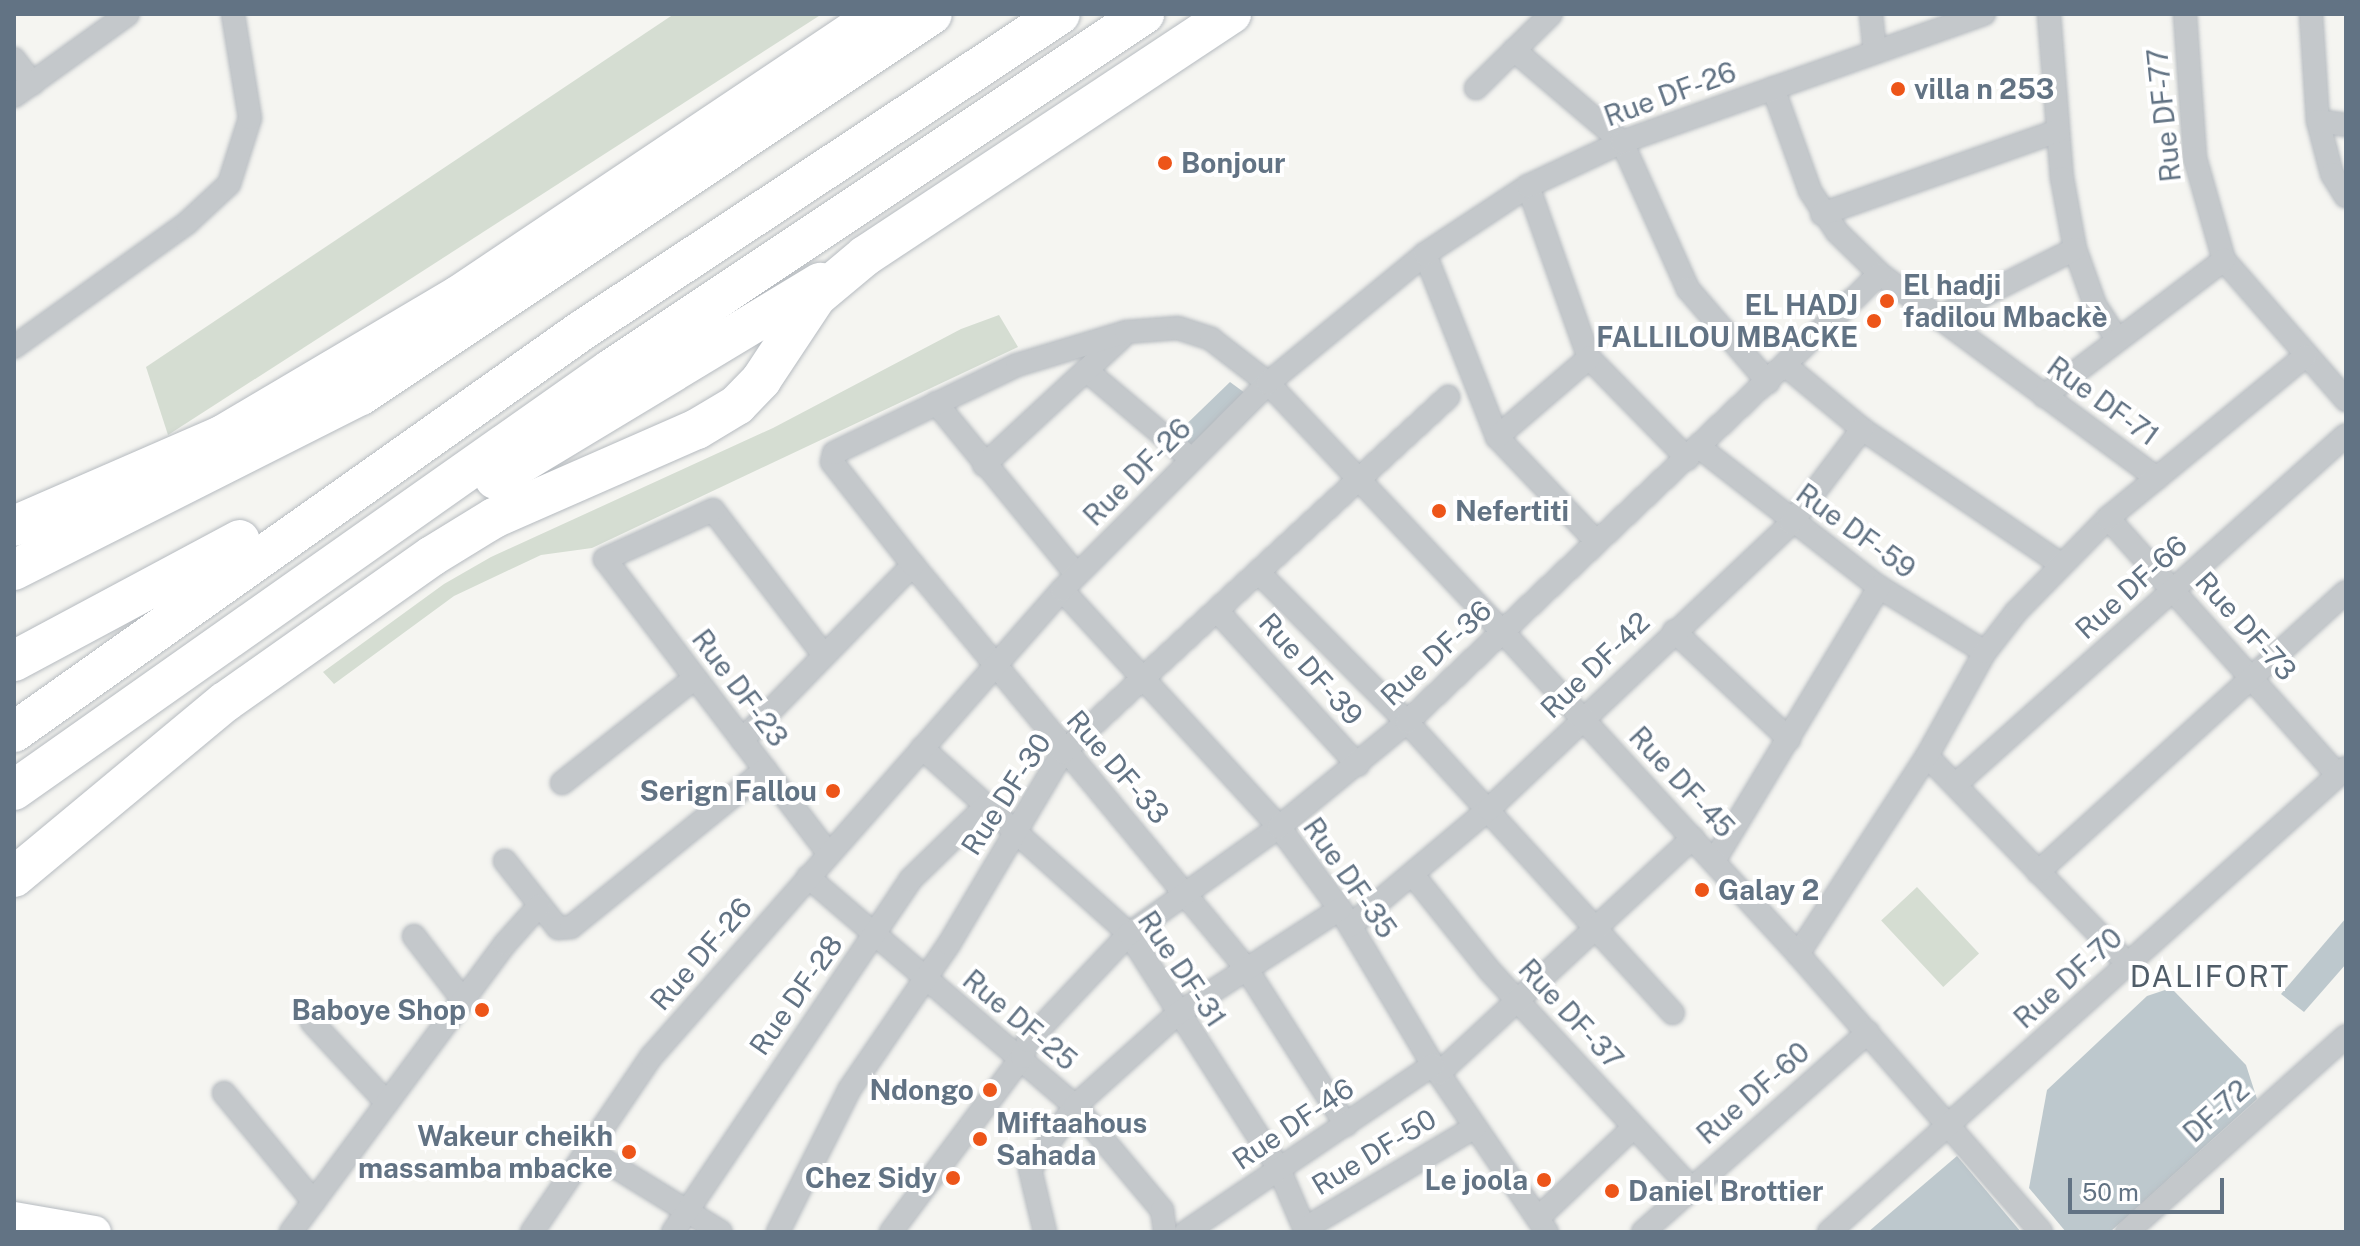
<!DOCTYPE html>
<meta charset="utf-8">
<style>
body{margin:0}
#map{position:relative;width:2360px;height:1246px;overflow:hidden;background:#f5f5f1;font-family:"Public Sans",sans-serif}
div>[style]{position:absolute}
.green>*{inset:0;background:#d5ddd2;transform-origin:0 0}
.water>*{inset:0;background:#bdc8cd}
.roads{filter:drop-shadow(0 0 2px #b6bbc0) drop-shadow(0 0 2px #b6bbc0)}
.street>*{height:22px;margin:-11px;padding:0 11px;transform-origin:11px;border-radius:11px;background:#c4c8cb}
.secondary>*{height:32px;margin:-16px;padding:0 16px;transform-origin:16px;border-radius:16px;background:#fff}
.highway>*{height:40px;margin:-20px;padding:0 20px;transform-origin:20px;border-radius:20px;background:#fff}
.dots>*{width:22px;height:22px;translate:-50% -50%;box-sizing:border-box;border:4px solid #fff;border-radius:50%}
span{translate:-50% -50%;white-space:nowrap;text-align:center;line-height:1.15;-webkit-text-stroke:8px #fff;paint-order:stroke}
.poi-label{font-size:28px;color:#627384;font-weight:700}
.left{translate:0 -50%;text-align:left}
.right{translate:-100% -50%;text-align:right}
.street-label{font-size:28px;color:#627384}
.neighbourhood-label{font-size:30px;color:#505d68;letter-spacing:2px}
.frame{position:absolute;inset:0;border:16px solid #627384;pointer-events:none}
.scale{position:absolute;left:2068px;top:1178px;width:156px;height:36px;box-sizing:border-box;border:4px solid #627384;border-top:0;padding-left:10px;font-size:24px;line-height:28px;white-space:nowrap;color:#627384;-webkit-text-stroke:6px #fff;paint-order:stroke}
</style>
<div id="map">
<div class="green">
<div style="clip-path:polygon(674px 14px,822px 14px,168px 435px,146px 367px)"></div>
<div style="clip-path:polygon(999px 315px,1018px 347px,592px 548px,541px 555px,454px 596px,334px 684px,323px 672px,444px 584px,491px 557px,773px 428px,961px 329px)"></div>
<div style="left:1917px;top:887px;width:91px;height:49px;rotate:47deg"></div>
</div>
<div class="water">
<div style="clip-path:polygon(1230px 382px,1249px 396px,1181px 465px,1170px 440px)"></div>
<div style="clip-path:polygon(2346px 918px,2346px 964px,2304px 1012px,2281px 994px)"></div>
<div style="clip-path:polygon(2165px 990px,2174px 991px,2246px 1065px,2257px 1099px,2110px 1232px,2066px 1232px,2029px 1188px,2047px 1090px,2147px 996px)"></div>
<div style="clip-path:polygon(1957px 1156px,2021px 1232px,1868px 1232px)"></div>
</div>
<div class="roads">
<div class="street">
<div style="left:1871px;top:14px;width:37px;rotate:84deg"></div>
<div style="left:2049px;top:14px;width:165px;rotate:85.5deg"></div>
<div style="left:2062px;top:178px;width:72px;rotate:79.6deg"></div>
<div style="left:2075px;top:249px;width:59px;rotate:70.3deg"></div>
<div style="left:2095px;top:305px;width:40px;rotate:57.1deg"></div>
<div style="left:2185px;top:14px;width:144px;rotate:86deg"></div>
<div style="left:2195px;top:158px;width:106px;rotate:74.1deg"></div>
<div style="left:2224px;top:260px;width:186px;rotate:48.9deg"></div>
<div style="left:2311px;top:14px;width:107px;rotate:86.3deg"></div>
<div style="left:2318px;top:121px;width:55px;rotate:75.2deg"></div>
<div style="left:2332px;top:174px;width:26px;rotate:58deg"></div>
<div style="left:1514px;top:50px;width:142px;rotate:40.4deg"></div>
<div style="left:1622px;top:142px;width:161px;rotate:65.8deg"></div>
<div style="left:1688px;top:289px;width:123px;rotate:49.3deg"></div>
<div style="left:14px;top:59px;width:31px;rotate:53deg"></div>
<div style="left:1476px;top:88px;width:105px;rotate:-44.6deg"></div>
<div style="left:1773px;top:88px;width:109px;rotate:70.2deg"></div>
<div style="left:1810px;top:191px;width:49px;rotate:56.6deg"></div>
<div style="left:1837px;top:232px;width:60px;rotate:44.3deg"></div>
<div style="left:1880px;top:274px;width:344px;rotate:36.4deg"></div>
<div style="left:14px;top:96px;width:140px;rotate:-35.7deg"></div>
<div style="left:2318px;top:121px;width:28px;rotate:8deg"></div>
<div style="left:1528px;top:186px;width:182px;rotate:70.5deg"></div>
<div style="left:1589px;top:358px;width:141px;rotate:45.6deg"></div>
<div style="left:1822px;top:214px;width:250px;rotate:-19.4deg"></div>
<div style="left:1425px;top:254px;width:197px;rotate:68.5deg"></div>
<div style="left:1497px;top:437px;width:145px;rotate:46.4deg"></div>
<div style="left:1938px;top:318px;width:153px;rotate:-26.7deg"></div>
<div style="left:14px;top:347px;width:213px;rotate:-35.6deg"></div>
<div style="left:187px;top:223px;width:57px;rotate:-42.9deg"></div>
<div style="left:229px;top:184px;width:69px;rotate:-72.3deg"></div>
<div style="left:250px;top:118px;width:105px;rotate:-99.3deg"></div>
<div style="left:1785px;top:365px;width:100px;rotate:39.7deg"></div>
<div style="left:1862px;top:429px;width:240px;rotate:34.2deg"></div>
<div style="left:1087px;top:371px;width:136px;rotate:40.2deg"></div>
<div style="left:2044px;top:396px;width:226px;rotate:-37.1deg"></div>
<div style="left:936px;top:403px;width:222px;rotate:50.7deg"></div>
<div style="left:1497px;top:437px;width:121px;rotate:-40.7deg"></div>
<div style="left:1699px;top:447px;width:228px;rotate:37.9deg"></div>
<div style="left:1879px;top:587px;width:124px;rotate:31.5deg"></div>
<div style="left:984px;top:465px;width:187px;rotate:-42.8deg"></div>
<div style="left:2108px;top:518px;width:345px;rotate:48.2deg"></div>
<div style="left:1260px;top:574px;width:209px;rotate:45.2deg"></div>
<div style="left:1407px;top:722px;width:394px;rotate:47.6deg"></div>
<div style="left:1062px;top:590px;width:321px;rotate:47.5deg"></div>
<div style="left:1279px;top:827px;width:102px;rotate:53.4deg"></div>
<div style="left:1340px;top:909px;width:182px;rotate:59.2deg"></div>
<div style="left:1433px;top:1065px;width:202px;rotate:55.7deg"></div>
<div style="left:1219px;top:613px;width:206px;rotate:47.6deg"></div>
<div style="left:1674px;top:631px;width:158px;rotate:43.2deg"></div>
<div style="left:823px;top:654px;width:181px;rotate:-127.4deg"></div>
<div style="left:713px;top:510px;width:119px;rotate:155.6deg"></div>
<div style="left:605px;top:559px;width:369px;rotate:52.8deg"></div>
<div style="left:742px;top:740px;width:245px;rotate:-45.7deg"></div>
<div style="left:922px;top:748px;width:278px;rotate:41.9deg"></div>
<div style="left:1129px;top:934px;width:279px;rotate:57.4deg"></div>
<div style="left:1279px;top:1169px;width:69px;rotate:66.8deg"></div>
<div style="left:1927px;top:756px;width:289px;rotate:46deg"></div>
<div style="left:562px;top:783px;width:169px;rotate:-38.3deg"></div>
<div style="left:1956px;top:784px;width:523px;rotate:-41.82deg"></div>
<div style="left:505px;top:861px;width:85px;rotate:51.7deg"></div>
<div style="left:558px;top:928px;width:13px;rotate:-4deg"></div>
<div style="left:571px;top:927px;width:250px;rotate:-39deg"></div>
<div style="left:1714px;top:861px;width:320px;rotate:-58.9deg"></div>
<div style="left:2038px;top:872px;width:416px;rotate:-42.3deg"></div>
<div style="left:1413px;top:875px;width:123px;rotate:51.3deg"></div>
<div style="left:1490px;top:971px;width:296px;rotate:47.2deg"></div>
<div style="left:808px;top:877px;width:352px;rotate:40.6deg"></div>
<div style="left:1075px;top:1106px;width:136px;rotate:50.1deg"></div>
<div style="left:1162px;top:1210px;width:22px;rotate:82deg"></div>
<div style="left:1350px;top:926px;width:182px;rotate:-40.1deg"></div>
<div style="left:1489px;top:809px;width:416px;rotate:-43.4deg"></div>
<div style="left:1791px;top:523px;width:118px;rotate:-52.9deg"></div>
<div style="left:414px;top:936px;width:81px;rotate:52.6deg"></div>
<div style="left:1798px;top:954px;width:236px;rotate:-56.9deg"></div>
<div style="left:1927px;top:756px;width:119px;rotate:-60.9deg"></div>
<div style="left:1985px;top:652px;width:51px;rotate:-52.2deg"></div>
<div style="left:2016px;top:612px;width:132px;rotate:-45.6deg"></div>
<div style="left:2108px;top:518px;width:255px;rotate:-39.4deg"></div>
<div style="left:312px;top:1022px;width:110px;rotate:47.2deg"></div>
<div style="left:1439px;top:1073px;width:346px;rotate:-42.8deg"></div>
<div style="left:224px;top:1093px;width:141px;rotate:50.5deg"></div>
<div style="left:1346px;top:1125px;width:186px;rotate:-122.5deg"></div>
<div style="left:1246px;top:968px;width:523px;rotate:-129.57deg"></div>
<div style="left:913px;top:565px;width:131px;rotate:-128.2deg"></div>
<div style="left:832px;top:462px;width:9px;rotate:-77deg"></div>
<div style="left:834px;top:453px;width:203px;rotate:-25.7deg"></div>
<div style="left:1017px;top:365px;width:114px;rotate:-16.8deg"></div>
<div style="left:1126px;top:332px;width:52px;rotate:-4.4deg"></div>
<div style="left:1178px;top:328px;width:35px;rotate:18deg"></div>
<div style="left:1211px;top:339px;width:72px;rotate:37.7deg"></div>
<div style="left:1268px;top:383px;width:342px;rotate:46.7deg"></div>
<div style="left:1503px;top:632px;width:437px;rotate:47.5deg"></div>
<div style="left:1798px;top:954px;width:369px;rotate:48.8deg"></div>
<div style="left:588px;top:1150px;width:156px;rotate:31.7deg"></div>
<div style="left:1538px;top:1218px;width:132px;rotate:-43.5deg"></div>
<div style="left:1304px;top:1229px;width:199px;rotate:-30.8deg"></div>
<div style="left:291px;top:1232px;width:359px;rotate:-53.4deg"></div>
<div style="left:505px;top:944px;width:51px;rotate:-48.2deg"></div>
<div style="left:532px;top:1232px;width:212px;rotate:-55.8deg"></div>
<div style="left:651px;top:1057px;width:622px;rotate:-48.65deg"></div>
<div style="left:1062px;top:590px;width:292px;rotate:-45.1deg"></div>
<div style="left:1268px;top:383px;width:203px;rotate:-39.4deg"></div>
<div style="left:1425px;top:254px;width:123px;rotate:-33.4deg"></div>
<div style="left:1528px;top:186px;width:104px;rotate:-25.1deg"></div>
<div style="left:1622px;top:142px;width:384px;rotate:-19.5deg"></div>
<div style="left:673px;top:1232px;width:424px;rotate:-56deg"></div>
<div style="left:910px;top:880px;width:106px;rotate:-44.2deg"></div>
<div style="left:778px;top:1232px;width:159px;rotate:-63.4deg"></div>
<div style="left:849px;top:1090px;width:177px;rotate:-55.6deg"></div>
<div style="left:949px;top:944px;width:223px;rotate:-59.3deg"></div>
<div style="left:1063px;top:752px;width:524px;rotate:-42.68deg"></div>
<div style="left:891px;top:1232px;width:219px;rotate:-53.2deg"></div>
<div style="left:1022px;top:1057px;width:17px;rotate:-69deg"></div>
<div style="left:1028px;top:1041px;width:147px;rotate:-46.7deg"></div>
<div style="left:1129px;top:934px;width:184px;rotate:-35.5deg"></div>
<div style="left:1279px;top:827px;width:166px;rotate:-39.4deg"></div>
<div style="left:1407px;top:722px;width:651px;rotate:-43.45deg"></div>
<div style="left:1045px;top:1232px;width:65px;rotate:-103.4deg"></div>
<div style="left:1030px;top:1169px;width:77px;rotate:-54.5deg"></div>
<div style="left:1075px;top:1106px;width:137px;rotate:-42deg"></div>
<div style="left:1177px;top:1014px;width:194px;rotate:-32.8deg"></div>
<div style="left:1186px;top:1232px;width:298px;rotate:-34.1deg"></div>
<div style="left:1643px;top:1232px;width:301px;rotate:-41.6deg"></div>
<div style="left:1829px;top:1232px;width:695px;rotate:-41.91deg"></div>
<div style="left:2127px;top:1232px;width:294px;rotate:-41.8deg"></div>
</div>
<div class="secondary">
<div style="left:14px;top:1218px;width:82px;rotate:9.8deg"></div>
</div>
<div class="highway">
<div style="left:206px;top:445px;width:293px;rotate:-30.6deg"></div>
<div style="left:458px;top:296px;width:507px;rotate:-33.82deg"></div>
<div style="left:495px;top:479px;width:380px;rotate:-31.1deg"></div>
<div style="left:14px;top:526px;width:233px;rotate:-23.5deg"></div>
<div style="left:14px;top:570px;width:389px;rotate:-26.8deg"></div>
<div style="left:361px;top:395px;width:686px;rotate:-33.71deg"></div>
<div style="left:14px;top:661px;width:256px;rotate:-28.2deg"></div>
<div style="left:14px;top:732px;width:694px;rotate:-35.27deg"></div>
<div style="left:581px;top:331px;width:574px;rotate:-33.5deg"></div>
<div style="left:14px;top:790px;width:729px;rotate:-35.17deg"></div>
<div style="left:610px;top:370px;width:642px;rotate:-33.69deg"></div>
<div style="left:14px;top:877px;width:274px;rotate:-39.7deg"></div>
<div style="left:225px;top:702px;width:253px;rotate:-35.2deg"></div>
<div style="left:432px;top:556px;width:73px;rotate:-31.5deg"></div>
<div style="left:494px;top:518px;width:222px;rotate:-23.7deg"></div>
<div style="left:697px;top:429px;width:47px;rotate:-31deg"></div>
<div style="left:737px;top:405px;width:35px;rotate:-46deg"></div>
<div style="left:761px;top:380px;width:100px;rotate:-56.5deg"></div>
<div style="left:816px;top:297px;width:64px;rotate:-39.9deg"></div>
<div style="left:865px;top:256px;width:439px;rotate:-33.5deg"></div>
</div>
</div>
<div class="dots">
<div style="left:1898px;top:89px;background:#ed5519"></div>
<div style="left:1165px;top:163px;background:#ed5519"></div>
<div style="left:1887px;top:301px;background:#ed5519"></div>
<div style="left:1874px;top:321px;background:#ed5519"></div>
<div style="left:1439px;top:511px;background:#ed5519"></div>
<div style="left:833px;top:791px;background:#ed5519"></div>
<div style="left:1702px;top:890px;background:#ed5519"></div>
<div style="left:482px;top:1010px;background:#ed5519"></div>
<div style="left:990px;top:1090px;background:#ed5519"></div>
<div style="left:980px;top:1139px;background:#ed5519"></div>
<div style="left:629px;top:1152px;background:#ed5519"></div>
<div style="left:953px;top:1178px;background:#ed5519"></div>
<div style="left:1544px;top:1180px;background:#ed5519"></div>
<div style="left:1612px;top:1191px;background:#ed5519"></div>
</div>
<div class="poi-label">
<span class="left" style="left:1914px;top:89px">villa n 253</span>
<span class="left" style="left:1181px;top:163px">Bonjour</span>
<span class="left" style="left:1903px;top:301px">El hadji<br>fadilou Mbackè</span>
<span class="right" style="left:1858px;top:321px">EL HADJ<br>FALLILOU MBACKE</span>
<span class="left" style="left:1455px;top:511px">Nefertiti</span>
<span class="right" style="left:817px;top:791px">Serign Fallou</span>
<span class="left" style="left:1718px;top:890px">Galay 2</span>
<span class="right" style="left:466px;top:1010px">Baboye Shop</span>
<span class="right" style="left:974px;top:1090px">Ndongo</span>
<span class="left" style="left:996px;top:1139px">Miftaahous<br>Sahada</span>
<span class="right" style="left:613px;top:1152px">Wakeur cheikh<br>massamba mbacke</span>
<span class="right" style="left:937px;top:1178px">Chez Sidy</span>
<span class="right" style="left:1528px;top:1180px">Le joola</span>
<span class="left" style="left:1628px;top:1191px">Daniel Brottier</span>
</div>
<div class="street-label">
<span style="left:1670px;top:94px;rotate:-20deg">Rue DF-26</span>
<span style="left:2164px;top:115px;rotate:-96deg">Rue DF-77</span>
<span style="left:2103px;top:401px;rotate:36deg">Rue DF-71</span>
<span style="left:1137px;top:472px;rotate:-45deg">Rue DF-26</span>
<span style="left:1856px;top:531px;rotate:36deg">Rue DF-59</span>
<span style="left:2131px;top:587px;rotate:-42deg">Rue DF-66</span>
<span style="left:2246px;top:626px;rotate:48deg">Rue DF-73</span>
<span style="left:1436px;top:653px;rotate:-43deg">Rue DF-36</span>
<span style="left:1595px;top:665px;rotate:-44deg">Rue DF-42</span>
<span style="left:1311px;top:669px;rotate:48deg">Rue DF-39</span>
<span style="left:740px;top:688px;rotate:53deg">Rue DF-23</span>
<span style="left:1118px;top:767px;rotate:49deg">Rue DF-33</span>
<span style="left:1682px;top:782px;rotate:47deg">Rue DF-45</span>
<span style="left:1006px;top:794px;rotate:-57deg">Rue DF-30</span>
<span style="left:1350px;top:878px;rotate:55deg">Rue DF-35</span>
<span style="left:701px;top:954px;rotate:-49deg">Rue DF-26</span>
<span style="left:1182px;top:969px;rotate:56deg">Rue DF-31</span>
<span style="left:2068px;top:978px;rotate:-42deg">Rue DF-70</span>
<span style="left:796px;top:995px;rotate:-55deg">Rue DF-28</span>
<span style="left:1571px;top:1014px;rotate:47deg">Rue DF-37</span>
<span style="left:1020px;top:1020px;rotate:40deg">Rue DF-25</span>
<span style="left:1753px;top:1093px;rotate:-41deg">Rue DF-60</span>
<span style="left:2216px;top:1111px;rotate:-42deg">DF-72</span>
<span style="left:1293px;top:1124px;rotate:-34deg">Rue DF-46</span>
<span style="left:1374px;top:1152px;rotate:-31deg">Rue DF-50</span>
</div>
<div class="neighbourhood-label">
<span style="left:2210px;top:976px">DALIFORT</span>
</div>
<div class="frame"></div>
<div class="scale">50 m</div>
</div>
